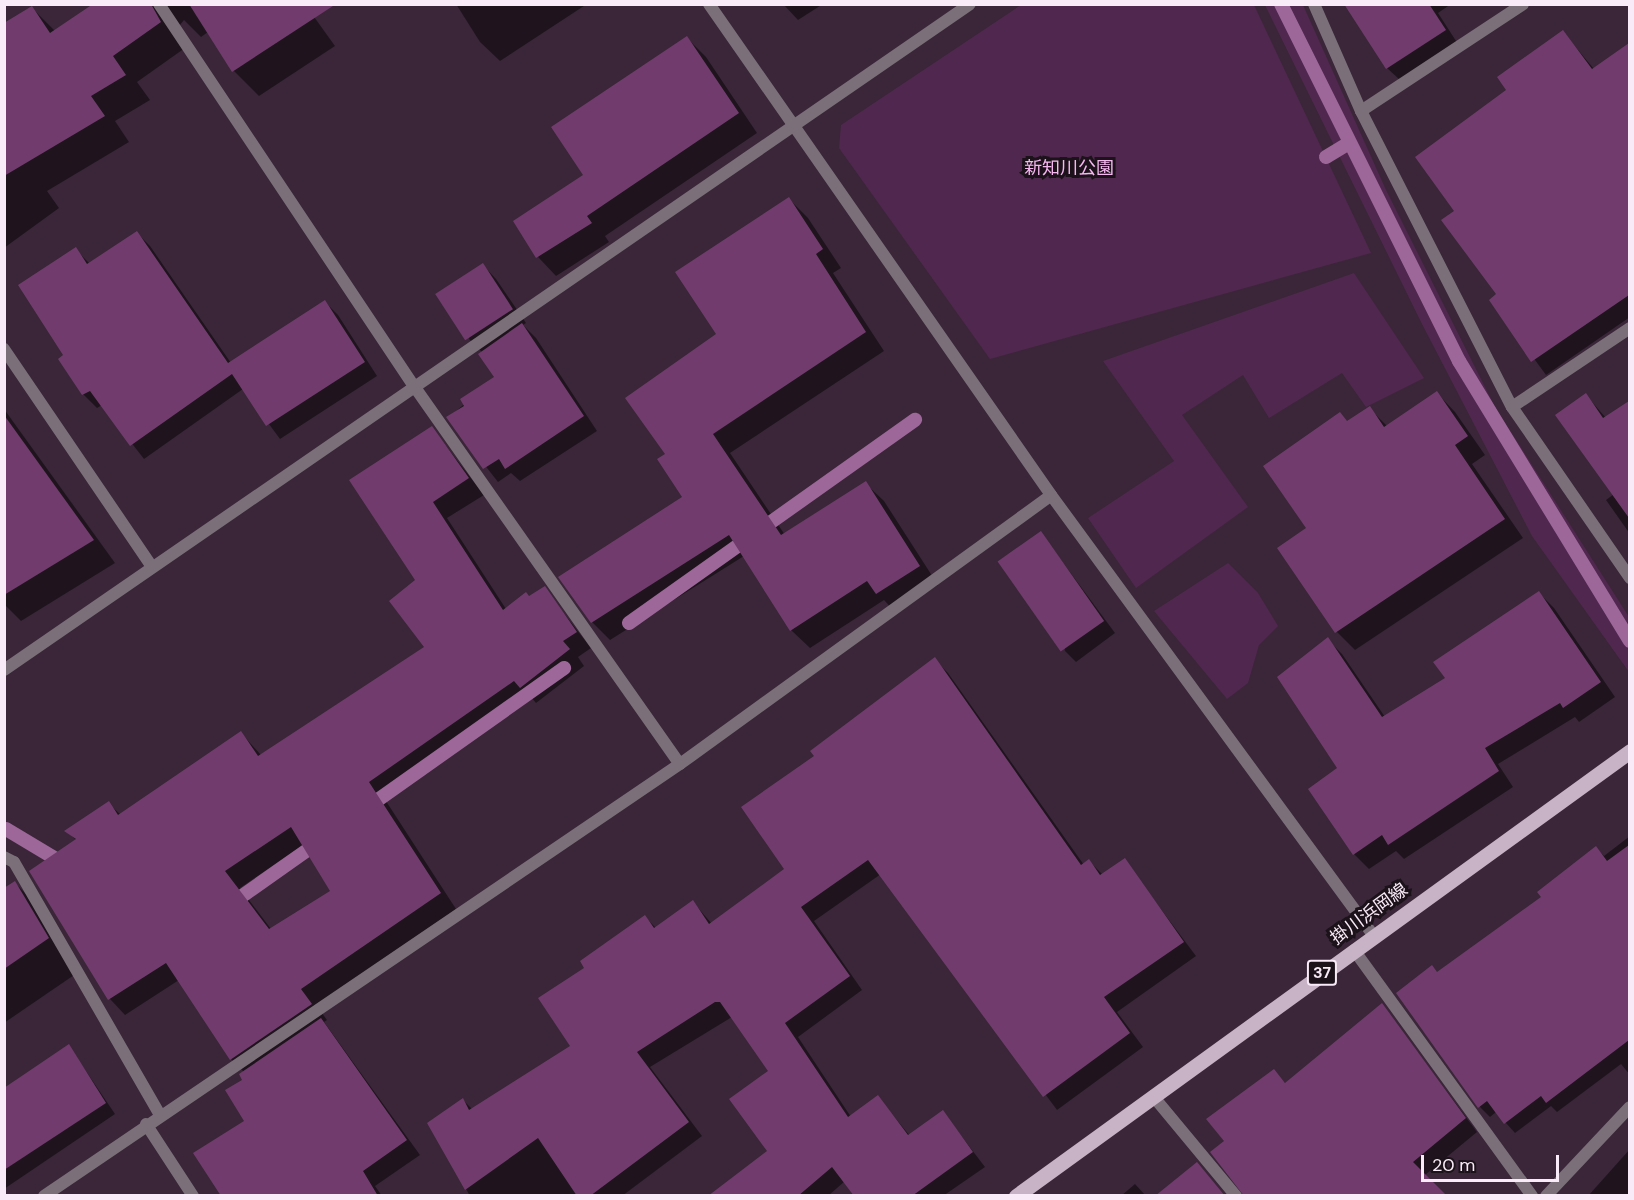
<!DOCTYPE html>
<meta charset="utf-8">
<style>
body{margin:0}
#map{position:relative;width:1634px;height:1200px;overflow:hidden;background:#3a2638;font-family:"DM Sans","Noto Sans JP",sans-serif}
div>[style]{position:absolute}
.green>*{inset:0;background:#50274e}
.shadow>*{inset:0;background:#0007}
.stream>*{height:14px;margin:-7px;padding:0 7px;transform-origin:7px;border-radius:7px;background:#9e679a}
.building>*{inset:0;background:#713c6d;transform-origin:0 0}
.lane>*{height:12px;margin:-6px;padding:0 6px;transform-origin:6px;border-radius:6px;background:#7b7079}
.street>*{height:12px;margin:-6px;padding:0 6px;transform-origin:6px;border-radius:6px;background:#7b7079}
.primary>*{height:15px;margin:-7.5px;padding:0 7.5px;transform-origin:7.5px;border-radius:7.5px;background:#c8b2c5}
span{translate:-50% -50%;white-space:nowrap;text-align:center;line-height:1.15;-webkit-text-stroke:6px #1b121a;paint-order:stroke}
.shield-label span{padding:2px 4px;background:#1b121a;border:2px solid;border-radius:4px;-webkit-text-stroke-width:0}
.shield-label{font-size:16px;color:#f9ebf7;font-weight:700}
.park-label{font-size:18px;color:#f7b7f1}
.street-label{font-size:18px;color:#f9ebf7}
.frame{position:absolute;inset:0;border:6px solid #f9ebf7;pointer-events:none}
.scale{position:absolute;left:1421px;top:1155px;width:138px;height:27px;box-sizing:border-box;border:3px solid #f9ebf7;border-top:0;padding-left:8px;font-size:18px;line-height:21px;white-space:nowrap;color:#f9ebf7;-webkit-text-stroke:4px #1b121a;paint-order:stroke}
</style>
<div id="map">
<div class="green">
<div style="clip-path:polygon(1021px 5px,1254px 5px,1371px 253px,990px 359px,839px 148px,841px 125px)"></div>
<div style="clip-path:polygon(1265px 5px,1303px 5px,1386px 190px,1495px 407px,1629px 617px,1629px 672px,1532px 536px,1422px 324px)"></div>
<div style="clip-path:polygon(1354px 273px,1424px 378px,1366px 407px,1342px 373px,1269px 418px,1243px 375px,1182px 415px,1248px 507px,1136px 588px,1088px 518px,1174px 461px,1103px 361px)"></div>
<div style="clip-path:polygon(1228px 563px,1258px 593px,1278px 626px,1259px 645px,1248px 683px,1227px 699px,1154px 611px)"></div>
</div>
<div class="shadow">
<div style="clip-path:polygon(96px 4px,325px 4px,312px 14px,335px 46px,259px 96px,234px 71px,208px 32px,201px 37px,184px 20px,175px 31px,185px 48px,137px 82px,150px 100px,115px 121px,129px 142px,47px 191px,59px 208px,4px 248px,4px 25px,32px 8px,55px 31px)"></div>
<div style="clip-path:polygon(456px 4px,587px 4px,500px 61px,480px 42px)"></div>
<div style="clip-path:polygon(783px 4px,823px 4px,798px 20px)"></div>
<div style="clip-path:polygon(1363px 4px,1451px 4px,1438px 13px,1458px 44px,1401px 81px,1387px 68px)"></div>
<div style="clip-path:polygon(1563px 32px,1594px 69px,1630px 44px,1630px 317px,1546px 375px,1491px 300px,1499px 295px,1456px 211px,1508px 90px)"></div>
<div style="clip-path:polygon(687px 38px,706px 57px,757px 133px,605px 236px,609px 242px,556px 276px,538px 257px,585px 176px)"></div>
<div style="clip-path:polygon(789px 199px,808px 218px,841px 268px,833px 273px,884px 351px,730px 453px,785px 535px,865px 483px,884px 501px,938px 585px,895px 612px,884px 600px,810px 648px,791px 630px,744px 556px,610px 640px,592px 622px,684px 497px,667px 454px,718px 335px)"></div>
<div style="clip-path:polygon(137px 233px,150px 246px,231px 363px,325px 302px,338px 315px,377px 376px,280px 439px,243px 389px,144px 459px,102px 405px,97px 408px,83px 394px,60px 359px,65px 356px,75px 249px,90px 264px)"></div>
<div style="clip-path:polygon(483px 265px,496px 279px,526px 323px,523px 325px,536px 338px,597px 431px,520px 481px,511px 473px,498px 482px,448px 418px,496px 377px,482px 352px,469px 339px)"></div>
<div style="clip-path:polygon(1437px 393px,1455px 412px,1485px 455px,1472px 464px,1523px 538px,1355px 650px,1337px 632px,1308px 528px,1348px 422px,1369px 408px,1388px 427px)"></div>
<div style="clip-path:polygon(1586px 395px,1606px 418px,1630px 402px,1630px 534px,1606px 500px,1614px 494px)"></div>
<div style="clip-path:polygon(4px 409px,115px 563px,21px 621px,4px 604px)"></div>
<div style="clip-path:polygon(evenodd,432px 428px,484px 495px,447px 518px,506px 609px,544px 588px,591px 648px,578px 657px,584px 666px,536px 703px,530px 696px,384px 798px,456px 909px,316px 1005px,327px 1020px,324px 1022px,420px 1155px,375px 1186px,382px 1196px,222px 1196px,246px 1122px,244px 1072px,231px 1059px,179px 980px,125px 1015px,110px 999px,31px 872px,76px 840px,67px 831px,108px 803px,121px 815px,241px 733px,261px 755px,426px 648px,417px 580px,432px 428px,303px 845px,332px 892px,271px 929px,240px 888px,303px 845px)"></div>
<div style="clip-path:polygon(1041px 533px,1115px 633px,1076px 662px,1065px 651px)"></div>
<div style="clip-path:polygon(1539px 593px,1554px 608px,1615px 697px,1579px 722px,1575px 717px,1498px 764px,1513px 787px,1404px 859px,1396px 851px,1369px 869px,1354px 854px,1339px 768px,1327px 639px,1342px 654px,1385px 717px,1447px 679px)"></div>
<div style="clip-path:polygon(934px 659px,948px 673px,1084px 865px,1089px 861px,1103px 875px,1124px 860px,1196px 956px,1117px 1012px,1143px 1047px,1057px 1110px,881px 874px,814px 921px,862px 990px,798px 1037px,851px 1117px,878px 1097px,910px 1136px,943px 1112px,985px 1167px,943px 1196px,856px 1196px,845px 1181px,828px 1196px,710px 1196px,769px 1151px,770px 1071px,732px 1017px,650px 1067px,702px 1136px,622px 1196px,470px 1196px,429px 1124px,463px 1100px,473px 1110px,572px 1046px,586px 968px,645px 917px,656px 928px,693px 902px,712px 924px,787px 870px,816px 756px)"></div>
<div style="clip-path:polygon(1630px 836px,1630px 1075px,1621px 1064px,1557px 1112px,1551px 1106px,1515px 1133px,1496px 1112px,1490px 1117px,1480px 1107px,1398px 994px,1437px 973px,1543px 898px,1596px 848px,1604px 856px)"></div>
<div style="clip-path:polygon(15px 883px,47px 915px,80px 971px,4px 1023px,4px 890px)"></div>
<div style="clip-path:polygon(1382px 1005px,1477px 1132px,1425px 1175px,1445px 1196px,1243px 1196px,1226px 1141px,1274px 1071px,1286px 1084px)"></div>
<div style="clip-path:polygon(69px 1046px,115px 1114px,4px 1189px,4px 1089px)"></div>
<div style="clip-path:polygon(1630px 1149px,1630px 1196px,1588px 1196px)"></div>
<div style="clip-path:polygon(1135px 1184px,1146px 1196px,1121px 1196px)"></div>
</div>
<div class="stream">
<div style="left:1281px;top:4px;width:399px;rotate:63.5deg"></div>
<div style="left:1459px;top:361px;width:328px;rotate:58.6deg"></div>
<div style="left:1326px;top:157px;width:26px;rotate:-31deg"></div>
<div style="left:629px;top:623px;width:351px;rotate:-35.4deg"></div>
<div style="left:365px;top:809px;width:244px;rotate:-35.3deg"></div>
<div style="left:6px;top:829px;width:70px;rotate:31deg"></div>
<div style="left:228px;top:906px;width:113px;rotate:-35.2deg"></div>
</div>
<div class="building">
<div style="clip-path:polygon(93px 4px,151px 4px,161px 22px,113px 56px,126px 75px,91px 96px,105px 116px,4px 176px,4px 23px,32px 6px,50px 33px)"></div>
<div style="clip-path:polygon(189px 4px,336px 4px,232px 72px)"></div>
<div style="clip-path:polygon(1344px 4px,1429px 4px,1446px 30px,1386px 69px)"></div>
<div style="clip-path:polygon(1563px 30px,1592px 69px,1629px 43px,1629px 295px,1531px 362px,1489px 300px,1496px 294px,1441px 220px,1454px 211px,1415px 157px,1506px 90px,1497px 77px)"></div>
<div style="clip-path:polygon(687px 36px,739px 113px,587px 216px,592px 223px,536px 258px,513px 221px,583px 175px,551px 127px)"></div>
<div style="clip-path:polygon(789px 197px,823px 249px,816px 254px,866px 332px,713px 434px,781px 535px,866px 481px,920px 566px,876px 594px,867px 581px,790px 631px,729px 535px,591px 623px,558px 577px,682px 497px,657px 459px,665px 454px,625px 398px,716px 334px,675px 272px)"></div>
<div style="clip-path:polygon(137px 231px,228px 363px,325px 300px,365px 362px,266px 426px,232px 374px,130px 446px,90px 391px,82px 395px,58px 359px,63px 355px,18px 285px,76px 247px,87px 264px)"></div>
<div style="left:483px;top:263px;width:55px;height:57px;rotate:57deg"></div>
<div style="clip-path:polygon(522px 323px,584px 416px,505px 469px,499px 459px,483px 469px,446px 417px,464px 406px,460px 399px,494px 377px,478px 354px)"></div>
<div style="clip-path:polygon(1437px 391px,1468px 436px,1455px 445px,1505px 519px,1335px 633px,1277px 548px,1306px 528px,1263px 466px,1340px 412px,1347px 421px,1370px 406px,1384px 427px)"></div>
<div style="clip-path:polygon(1586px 393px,1603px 418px,1629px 401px,1629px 518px,1555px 415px)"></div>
<div style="clip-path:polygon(4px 415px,94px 540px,4px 595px)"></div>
<div style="clip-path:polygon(evenodd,432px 426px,469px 478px,433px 502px,503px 610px,526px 592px,529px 596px,545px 586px,577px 632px,563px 641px,570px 649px,520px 688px,514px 681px,369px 782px,441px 893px,301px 989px,312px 1004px,230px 1060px,166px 963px,108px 1000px,29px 871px,76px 839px,64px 831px,109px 801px,118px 815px,241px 731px,258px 756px,424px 647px,389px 601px,415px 580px,349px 480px,432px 426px,291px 827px,330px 891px,269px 929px,225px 871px,291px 827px)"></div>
<div style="left:1041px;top:531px;width:110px;height:53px;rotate:55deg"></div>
<div style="clip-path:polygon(1539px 591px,1601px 682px,1563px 708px,1560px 703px,1485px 748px,1499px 771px,1388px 845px,1382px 835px,1353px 855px,1308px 789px,1337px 768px,1277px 677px,1328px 637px,1382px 717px,1445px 678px,1433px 662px)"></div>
<div style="clip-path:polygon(935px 657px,1081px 865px,1089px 859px,1100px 875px,1125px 858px,1184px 942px,1104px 997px,1130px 1033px,1043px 1097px,868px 860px,801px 907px,850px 976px,785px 1023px,848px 1117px,878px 1095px,908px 1135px,943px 1110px,973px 1152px,912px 1196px,854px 1196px,832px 1167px,798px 1196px,708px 1196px,767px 1151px,729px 1099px,768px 1071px,720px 1002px,715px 1002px,637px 1052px,689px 1122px,590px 1196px,577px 1196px,538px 1138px,465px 1190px,427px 1123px,463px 1098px,469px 1110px,570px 1046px,538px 998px,584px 968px,580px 961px,645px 915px,654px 928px,693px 900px,709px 924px,784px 869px,741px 807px,814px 756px,810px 751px)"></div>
<div style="clip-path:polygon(1629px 845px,1629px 1040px,1546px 1103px,1541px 1096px,1504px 1124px,1487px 1101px,1478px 1108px,1396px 993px,1432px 965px,1437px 972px,1541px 897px,1537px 892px,1596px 846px,1607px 861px)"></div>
<div style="clip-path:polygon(15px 881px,49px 938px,4px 969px,4px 888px)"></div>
<div style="clip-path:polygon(1382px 1003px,1466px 1118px,1413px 1162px,1447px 1196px,1244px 1196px,1210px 1152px,1224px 1141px,1206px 1119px,1274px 1069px,1285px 1083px)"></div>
<div style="clip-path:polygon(321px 1018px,407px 1140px,363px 1171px,378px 1196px,221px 1196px,193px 1153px,244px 1121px,225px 1090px,242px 1080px,239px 1074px)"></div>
<div style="clip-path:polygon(69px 1044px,106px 1103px,4px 1170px,4px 1088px)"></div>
<div style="clip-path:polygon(1197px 1162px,1225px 1196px,1155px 1196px)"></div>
</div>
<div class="lane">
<div style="left:1354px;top:950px;width:304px;rotate:54.1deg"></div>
<div style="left:1546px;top:1196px;width:122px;rotate:-46.7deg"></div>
</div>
<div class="street">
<div style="left:159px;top:4px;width:459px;rotate:56.3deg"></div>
<div style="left:414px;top:386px;width:462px;rotate:54.9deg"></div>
<div style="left:709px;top:4px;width:598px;rotate:55.14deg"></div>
<div style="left:1051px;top:495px;width:545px;rotate:53.8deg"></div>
<div style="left:1314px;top:4px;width:117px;rotate:66.3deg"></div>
<div style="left:1361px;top:111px;width:332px;rotate:63deg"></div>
<div style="left:1512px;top:407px;width:208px;rotate:55.4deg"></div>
<div style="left:1361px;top:111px;width:194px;rotate:-33.4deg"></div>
<div style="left:4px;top:349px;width:263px;rotate:55.8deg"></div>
<div style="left:1512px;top:407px;width:142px;rotate:-33.8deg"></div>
<div style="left:4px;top:670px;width:1173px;rotate:-34.58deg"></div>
<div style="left:4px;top:857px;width:11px;rotate:27deg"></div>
<div style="left:14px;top:862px;width:292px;rotate:60deg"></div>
<div style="left:1153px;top:1096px;width:130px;rotate:50.3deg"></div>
<div style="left:146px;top:1124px;width:86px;rotate:56.9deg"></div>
<div style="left:44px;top:1196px;width:769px;rotate:-34.19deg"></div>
<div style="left:680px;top:764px;width:458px;rotate:-35.9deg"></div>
</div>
<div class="primary">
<div style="left:1016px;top:1196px;width:758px;rotate:-35.93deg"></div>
</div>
<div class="shield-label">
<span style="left:1322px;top:973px">37</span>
</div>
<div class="park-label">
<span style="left:1069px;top:168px">新知川公園</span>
</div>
<div class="street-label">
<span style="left:1369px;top:914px;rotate:-36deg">掛川浜岡線</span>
</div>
<div class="frame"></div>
<div class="scale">20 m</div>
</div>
